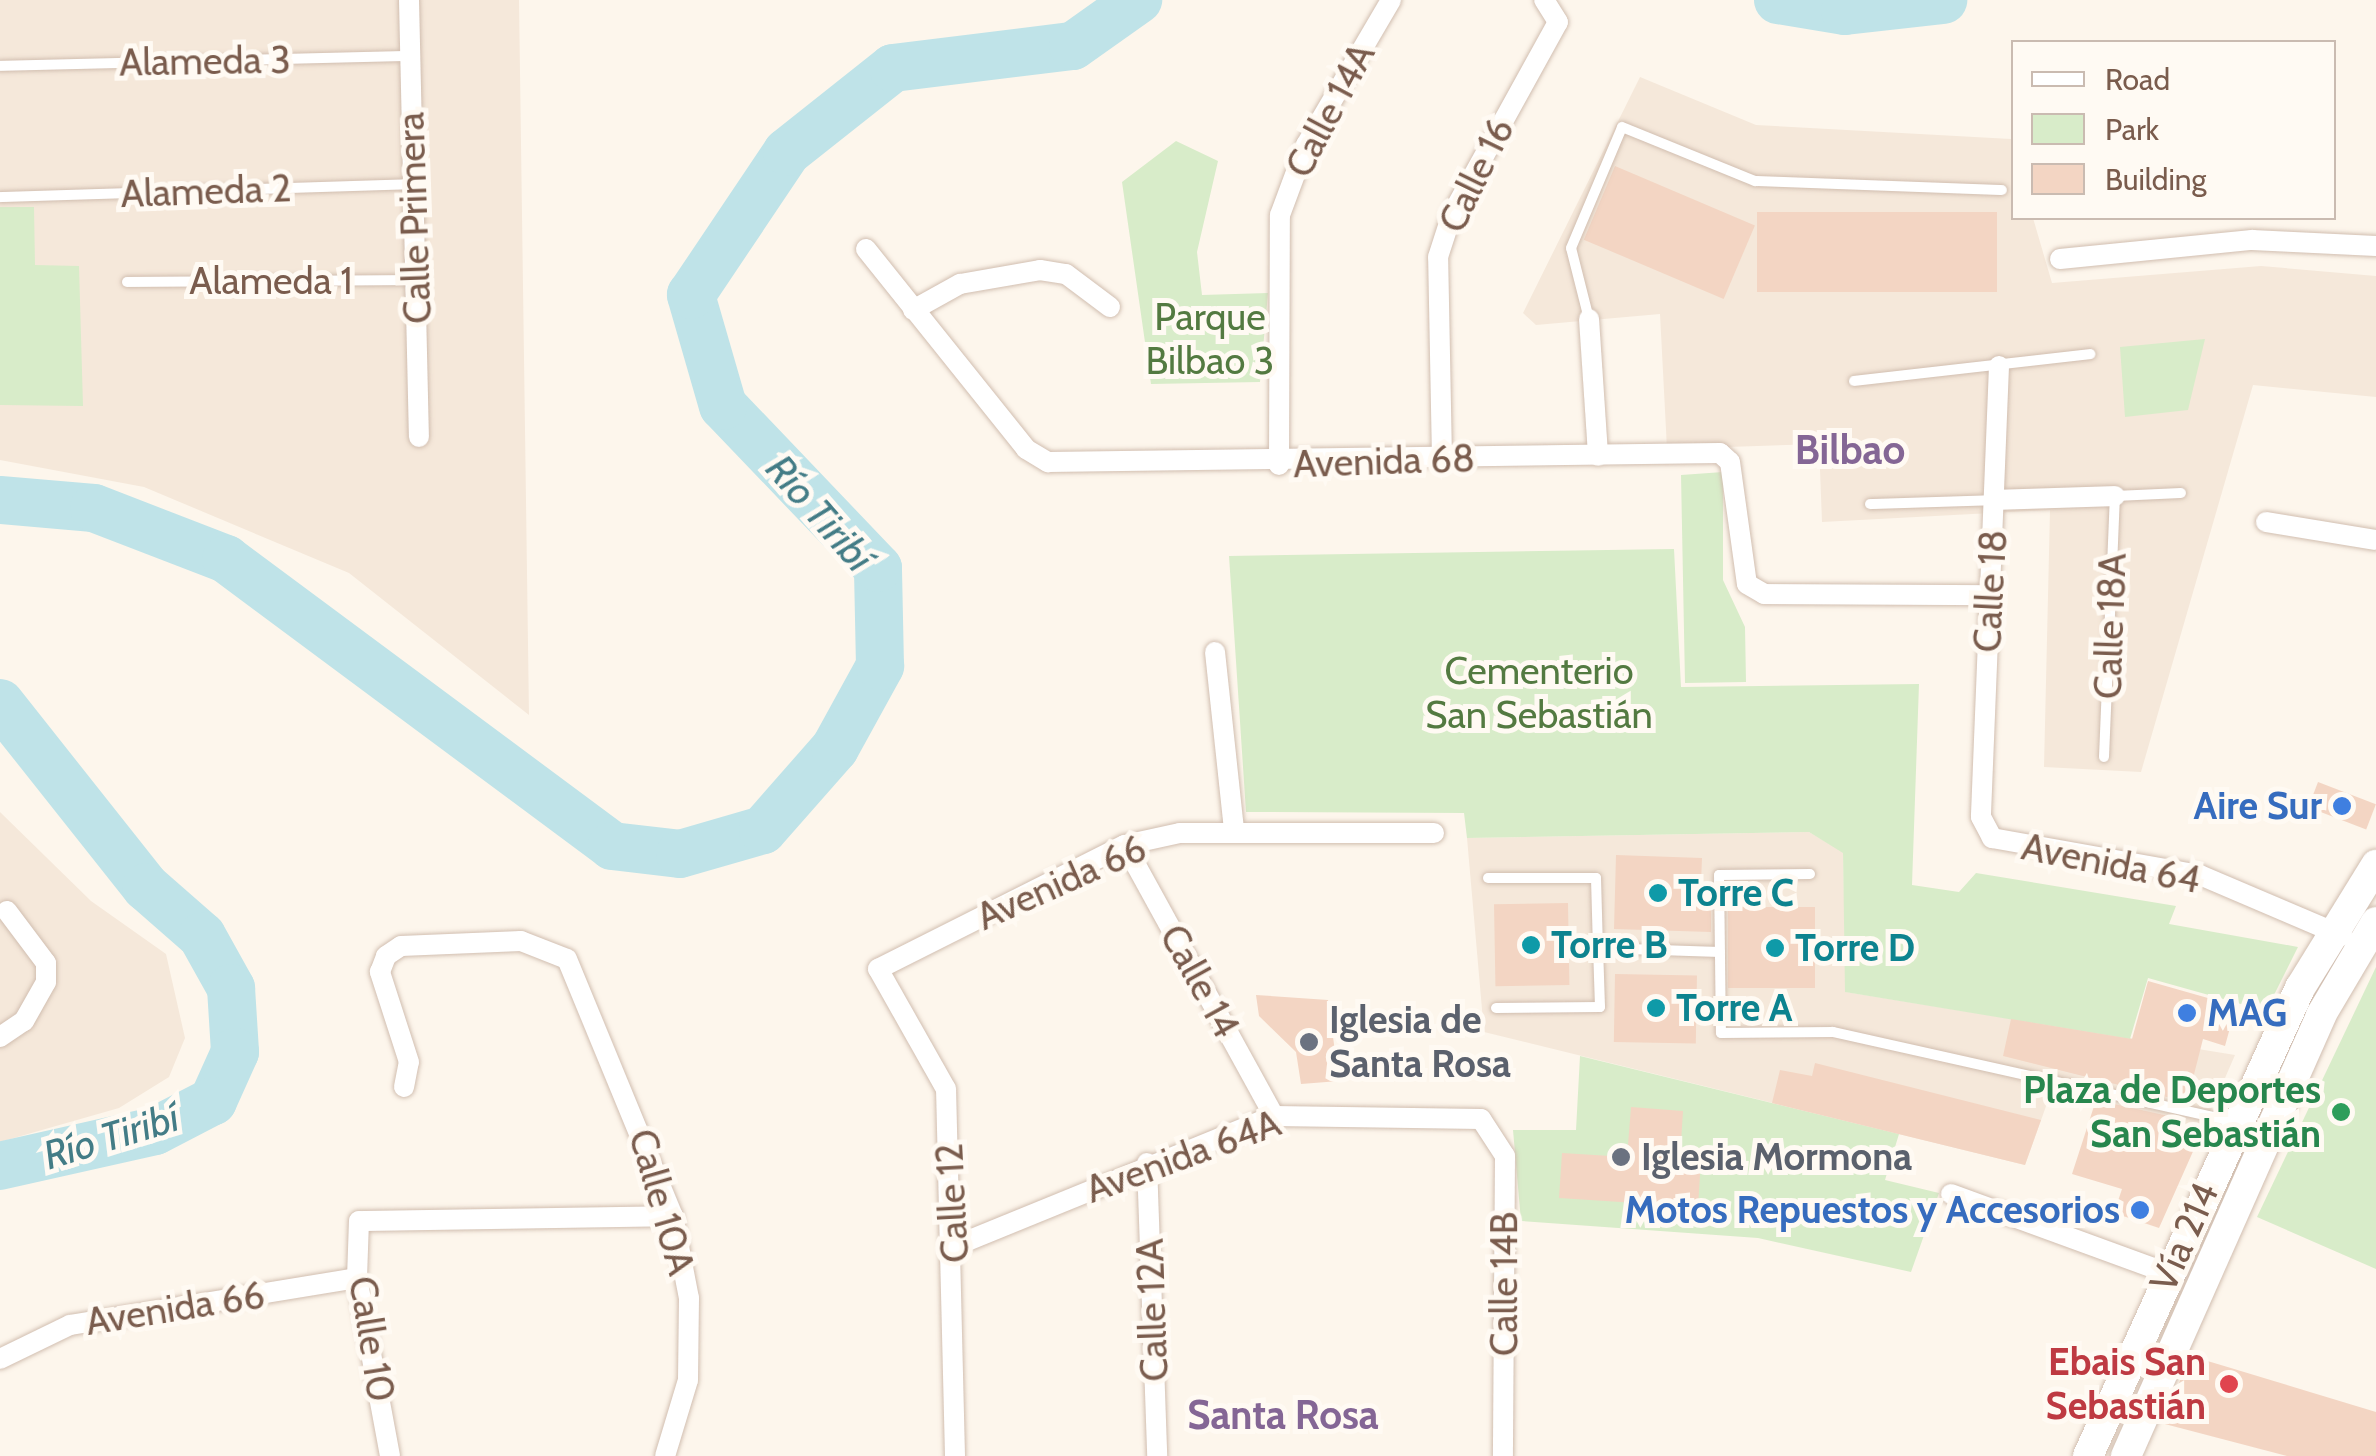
<!DOCTYPE html>
<meta charset="utf-8">
<style>
body{margin:0}
#map{position:relative;width:2376px;height:1456px;overflow:hidden;background:#fdf6ec;font-family:Cabin,sans-serif}
div>[style]{position:absolute}
.residential>*{inset:0;background:#f5e8da}
.green>*{inset:0;background:#d8ecc9}
.river>*{height:48px;margin:-24px;padding:0 24px;transform-origin:24px;border-radius:24px;background:#bfe3e8}
.building>*{inset:0;background:#f3d5c3;transform-origin:0 0}
.roads{filter:drop-shadow(0 0 2px #d1beb0) drop-shadow(0 0 2px #d1beb0)}
.service>*{height:10px;margin:-5px;padding:0 5px;transform-origin:5px;border-radius:5px;background:#fff}
.minor>*{height:20px;margin:-10px;padding:0 10px;transform-origin:10px;border-radius:10px;background:#fff}
.secondary>*{height:30px;margin:-15px;padding:0 15px;transform-origin:15px;border-radius:15px;background:#fff}
.dots>*{width:28px;height:28px;translate:-50% -50%;box-sizing:border-box;border:5px solid #fffaf3;border-radius:50%}
span{translate:-50% -50%;white-space:nowrap;text-align:center;line-height:1.15;-webkit-text-stroke:10px #fffaf3;paint-order:stroke}
.street-label{font-size:38px;color:#7a5c4d}
.park-label{font-size:38px;color:#537a41}
.shop-label{font-size:38px;color:#366cbe;font-weight:700}
.right{translate:-100% -50%;text-align:right}
.left{translate:0 -50%;text-align:left}
.culture-label{font-size:38px;color:#0d838f;font-weight:700}
.worship-label{font-size:38px;color:#5b616d;font-weight:700}
.leisure-label{font-size:38px;color:#27864d;font-weight:700}
.health-label{font-size:38px;color:#be3a42;font-weight:700}
.neighbourhood-label{font-size:40px;color:#846695;font-weight:700}
.water-label{font-size:40px;color:#437c86;font-style:italic}
.legend{position:absolute;left:2011px;top:40px;width:325px;height:180px;box-sizing:border-box;background:#fffaf3;border:2px solid #cabbb1;margin:0;padding:12px 18px;list-style:none;font-size:30px;color:#7a5c4d}
.legend li{display:flex;align-items:center;gap:20px;height:50px}
.legend b{width:50px;border:2px solid #cabbb1}
</style>
<div id="map">
<div class="residential">
<div style="clip-path:polygon(0 0,519px 0,529px 715px,349px 573px,144px 487px,0 460px)"></div>
<div style="clip-path:polygon(1640px 77px,1756px 125px,2011px 139px,2014px 218px,2033px 218px,2052px 283px,2261px 266px,2376px 276px,2376px 397px,2253px 385px,2141px 772px,2044px 767px,2050px 510px,1822px 522px,1819px 444px,1667px 449px,1660px 314px,1536px 325px,1523px 313px)"></div>
<div style="clip-path:polygon(0 812px,91px 901px,166px 954px,185px 1038px,169px 1077px,119px 1108px,0 1142px)"></div>
<div style="clip-path:polygon(1809px 832px,1843px 852px,1846px 992px,2235px 1055px,2199px 1138px,2050px 1095px,2025px 1165px,1484px 1032px,1467px 838px)"></div>
</div>
<div class="green">
<div style="clip-path:polygon(1176px 141px,1218px 161px,1197px 252px,1202px 295px,1268px 293px,1260px 382px,1151px 384px,1122px 182px)"></div>
<div style="clip-path:polygon(0 207px,34px 207px,35px 265px,79px 266px,83px 406px,0 405px)"></div>
<div style="clip-path:polygon(2205px 339px,2188px 410px,2125px 417px,2120px 347px)"></div>
<div style="clip-path:polygon(1723px 472px,1723px 580px,1745px 627px,1746px 682px,1685px 683px,1681px 475px)"></div>
<div style="clip-path:polygon(1674px 549px,1681px 687px,1919px 684px,1912px 885px,1959px 892px,1976px 873px,2176px 906px,2169px 924px,2298px 947px,2266px 1011px,2148px 978px,2130px 1039px,1845px 992px,1843px 853px,1809px 832px,1467px 838px,1464px 813px,1246px 812px,1229px 556px)"></div>
<div style="clip-path:polygon(2376px 967px,2376px 1269px,2257px 1217px)"></div>
<div style="clip-path:polygon(1580px 1056px,1899px 1134px,1885px 1180px,1939px 1193px,1911px 1272px,1758px 1238px,1521px 1221px,1513px 1130px,1576px 1130px)"></div>
</div>
<div class="river">
<div style="left:1778px;top:0;width:68px;rotate:9.3deg"></div>
<div style="left:1845px;top:11px;width:99px;rotate:-6.4deg"></div>
<div style="left:0;top:500px;width:94px;rotate:4.9deg"></div>
<div style="left:94px;top:508px;width:142px;rotate:21.1deg"></div>
<div style="left:226px;top:559px;width:481px;rotate:36.6deg"></div>
<div style="left:612px;top:846px;width:68px;rotate:6.7deg"></div>
<div style="left:680px;top:854px;width:86px;rotate:-16.1deg"></div>
<div style="left:763px;top:830px;width:109px;rotate:-48.7deg"></div>
<div style="left:835px;top:748px;width:94px;rotate:-61.2deg"></div>
<div style="left:880px;top:666px;width:98px;rotate:-91.2deg"></div>
<div style="left:878px;top:568px;width:224px;rotate:-133.7deg"></div>
<div style="left:723px;top:406px;width:116px;rotate:-106.1deg"></div>
<div style="left:691px;top:295px;width:172px;rotate:-56.1deg"></div>
<div style="left:787px;top:152px;width:135px;rotate:-38.4deg"></div>
<div style="left:893px;top:68px;width:181px;rotate:-7deg"></div>
<div style="left:1073px;top:46px;width:80px;rotate:-35.3deg"></div>
<div style="left:0;top:703px;width:235px;rotate:51.6deg"></div>
<div style="left:146px;top:887px;width:74px;rotate:41.2deg"></div>
<div style="left:202px;top:936px;width:60px;rotate:60.9deg"></div>
<div style="left:231px;top:988px;width:64px;rotate:86.4deg"></div>
<div style="left:235px;top:1052px;width:54px;rotate:114.2deg"></div>
<div style="left:213px;top:1101px;width:65px;rotate:152.7deg"></div>
<div style="left:155px;top:1131px;width:159px;rotate:167.3deg"></div>
</div>
<div class="building">
<div style="left:1615px;top:166px;width:152px;height:80px;rotate:23deg"></div>
<div style="left:1757px;top:212px;width:240px;height:80px"></div>
<div style="left:2318px;top:782px;width:62px;height:27px;rotate:21deg"></div>
<div style="clip-path:polygon(1616px 855px,1702px 858px,1700px 907px,1711px 907px,1711px 932px,1614px 929px)"></div>
<div style="left:1568px;top:903px;width:82px;height:74px;rotate:89deg"></div>
<div style="left:1728px;top:907px;width:87px;height:81px"></div>
<div style="left:1615px;top:974px;width:82px;height:68px;rotate:1deg"></div>
<div style="clip-path:polygon(2148px 981px,2236px 1006px,2225px 1046px,2203px 1039px,2187px 1102px,2003px 1056px,2011px 1019px,2132px 1039px)"></div>
<div style="clip-path:polygon(1256px 995px,1328px 1000px,1339px 1081px,1301px 1084px,1296px 1052px,1259px 1016px)"></div>
<div style="clip-path:polygon(1815px 1063px,2041px 1120px,2025px 1165px,1772px 1103px,1780px 1070px,1812px 1076px)"></div>
<div style="clip-path:polygon(2096px 1100px,2182px 1119px,2179px 1133px,2199px 1138px,2159px 1228px,2114px 1213px,2122px 1189px,2072px 1174px)"></div>
<div style="clip-path:polygon(1631px 1107px,1683px 1111px,1680px 1158px,1701px 1159px,1698px 1207px,1559px 1198px,1562px 1153px,1627px 1157px)"></div>
<div style="clip-path:polygon(2191px 1356px,2376px 1412px,2376px 1456px,2287px 1456px,2161px 1423px)"></div>
</div>
<div class="roads">
<div class="service">
<div style="left:0;top:66px;width:410px;rotate:-1.4deg"></div>
<div style="left:0;top:197px;width:412px;rotate:-1.8deg"></div>
<div style="left:127px;top:282px;width:288px;rotate:-0.4deg"></div>
<div style="left:1589px;top:319px;width:73px;rotate:-104.2deg"></div>
<div style="left:1571px;top:248px;width:131px;rotate:-67.1deg"></div>
<div style="left:1622px;top:127px;width:144px;rotate:22.1deg"></div>
<div style="left:1755px;top:181px;width:247px;rotate:2.1deg"></div>
<div style="left:1854px;top:381px;width:238px;rotate:-6.5deg"></div>
<div style="left:1870px;top:504px;width:124px;rotate:-1.8deg"></div>
<div style="left:2104px;top:757px;width:261px;rotate:-87.6deg"></div>
<div style="left:2115px;top:496px;width:66px;rotate:-2.6deg"></div>
<div style="left:1810px;top:874px;width:91px;rotate:179.4deg"></div>
<div style="left:1719px;top:875px;width:158px;rotate:89.3deg"></div>
<div style="left:1721px;top:1033px;width:112px;rotate:-0.5deg"></div>
<div style="left:1833px;top:1032px;width:414px;rotate:12.6deg"></div>
<div style="left:1488px;top:878px;width:108px"></div>
<div style="left:1596px;top:878px;width:70px;rotate:88.4deg"></div>
<div style="left:1598px;top:948px;width:122px;rotate:1.9deg"></div>
<div style="left:1496px;top:1008px;width:104px;rotate:-0.6deg"></div>
<div style="left:1600px;top:1007px;width:59px;rotate:-91.9deg"></div>
</div>
<div class="minor">
<div style="left:409px;top:0;width:437px;rotate:88.7deg"></div>
<div style="left:866px;top:249px;width:256px;rotate:51.3deg"></div>
<div style="left:1026px;top:449px;width:26px;rotate:31deg"></div>
<div style="left:1048px;top:462px;width:672px;rotate:-0.77deg"></div>
<div style="left:1720px;top:453px;width:13px;rotate:42deg"></div>
<div style="left:1730px;top:462px;width:123px;rotate:82.1deg"></div>
<div style="left:1747px;top:584px;width:20px;rotate:30deg"></div>
<div style="left:1764px;top:594px;width:226px;rotate:0.3deg"></div>
<div style="left:2060px;top:259px;width:193px;rotate:-5.7deg"></div>
<div style="left:2252px;top:240px;width:124px;rotate:2.8deg"></div>
<div style="left:913px;top:310px;width:54px;rotate:-29deg"></div>
<div style="left:960px;top:284px;width:81px;rotate:-9.9deg"></div>
<div style="left:1040px;top:270px;width:26px;rotate:9deg"></div>
<div style="left:1066px;top:274px;width:55px;rotate:36.9deg"></div>
<div style="left:1589px;top:319px;width:137px;rotate:86.2deg"></div>
<div style="left:1999px;top:366px;width:451px;rotate:92.3deg"></div>
<div style="left:1981px;top:817px;width:24px;rotate:62deg"></div>
<div style="left:1992px;top:838px;width:211px;rotate:10.1deg"></div>
<div style="left:2200px;top:875px;width:155px;rotate:23.1deg"></div>
<div style="left:1442px;top:459px;width:202px;rotate:-91.1deg"></div>
<div style="left:1438px;top:257px;width:45px;rotate:-72deg"></div>
<div style="left:1452px;top:214px;width:219px;rotate:-61.1deg"></div>
<div style="left:1558px;top:22px;width:26px;rotate:-122deg"></div>
<div style="left:1279px;top:465px;width:250px;rotate:-89.8deg"></div>
<div style="left:1280px;top:215px;width:75px;rotate:-69.6deg"></div>
<div style="left:1306px;top:145px;width:168px;rotate:-59.6deg"></div>
<div style="left:1995px;top:500px;width:120px;rotate:-1.9deg"></div>
<div style="left:2266px;top:522px;width:111px;rotate:9.3deg"></div>
<div style="left:1215px;top:652px;width:180px;rotate:83.9deg"></div>
<div style="left:1125px;top:845px;width:309px;rotate:61.2deg"></div>
<div style="left:0;top:1037px;width:29px;rotate:-34deg"></div>
<div style="left:24px;top:1021px;width:45px;rotate:-60.6deg"></div>
<div style="left:46px;top:982px;width:19px;rotate:-90deg"></div>
<div style="left:46px;top:963px;width:65px;rotate:-126.9deg"></div>
<div style="left:404px;top:1087px;width:25px;rotate:-79deg"></div>
<div style="left:409px;top:1062px;width:95px;rotate:-107.9deg"></div>
<div style="left:380px;top:972px;width:17px;rotate:-69deg"></div>
<div style="left:386px;top:956px;width:18px;rotate:-34deg"></div>
<div style="left:401px;top:946px;width:120px;rotate:-2.4deg"></div>
<div style="left:521px;top:941px;width:49px;rotate:21.4deg"></div>
<div style="left:567px;top:959px;width:278px;rotate:67.6deg"></div>
<div style="left:673px;top:1216px;width:84px;rotate:79deg"></div>
<div style="left:689px;top:1298px;width:82px;rotate:90.7deg"></div>
<div style="left:688px;top:1380px;width:79px;rotate:106.8deg"></div>
<div style="left:1147px;top:1163px;width:293px;rotate:88deg"></div>
<div style="left:1951px;top:1194px;width:230px;rotate:20.1deg"></div>
<div style="left:955px;top:1246px;width:344px;rotate:-22.2deg"></div>
<div style="left:1274px;top:1116px;width:207px;rotate:0.8deg"></div>
<div style="left:1481px;top:1119px;width:44px;rotate:57deg"></div>
<div style="left:1505px;top:1156px;width:300px;rotate:90.4deg"></div>
<div style="left:0;top:1359px;width:78px;rotate:-25.9deg"></div>
<div style="left:70px;top:1325px;width:291px;rotate:-9.3deg"></div>
<div style="left:390px;top:1456px;width:181px;rotate:-100.5deg"></div>
<div style="left:357px;top:1278px;width:57px;rotate:-88deg"></div>
<div style="left:359px;top:1221px;width:314px;rotate:-0.9deg"></div>
<div style="left:955px;top:1456px;width:367px;rotate:-91.4deg"></div>
<div style="left:946px;top:1089px;width:138px;rotate:-119.5deg"></div>
<div style="left:878px;top:969px;width:276px;rotate:-26.7deg"></div>
<div style="left:1125px;top:845px;width:56px;rotate:-12.3deg"></div>
<div style="left:1180px;top:833px;width:254px"></div>
</div>
<div class="secondary">
<div style="left:2088px;top:1456px;width:514px;rotate:-65.63deg"></div>
<div style="left:2300px;top:988px;width:145px;rotate:-58.3deg"></div>
<div style="left:2126px;top:1456px;width:482px;rotate:-66.1deg"></div>
<div style="left:2321px;top:1015px;width:108px;rotate:-59.4deg"></div>
</div>
</div>
<div class="dots">
<div style="left:2342px;top:806px;background:#3f7fe0"></div>
<div style="left:1658px;top:893px;background:#0f9aa8"></div>
<div style="left:1531px;top:945px;background:#0f9aa8"></div>
<div style="left:1775px;top:948px;background:#0f9aa8"></div>
<div style="left:1656px;top:1008px;background:#0f9aa8"></div>
<div style="left:2187px;top:1013px;background:#3f7fe0"></div>
<div style="left:1309px;top:1042px;background:#6b7280"></div>
<div style="left:2341px;top:1112px;background:#2e9e5b"></div>
<div style="left:1621px;top:1157px;background:#6b7280"></div>
<div style="left:2140px;top:1210px;background:#3f7fe0"></div>
<div style="left:2229px;top:1384px;background:#e0444e"></div>
</div>
<div class="street-label">
<span style="left:205px;top:61px;rotate:-1deg">Alameda 3</span>
<span style="left:1330px;top:110px;rotate:-62deg">Calle 14A</span>
<span style="left:1476px;top:175px;rotate:-64deg">Calle 16</span>
<span style="left:206px;top:191px;rotate:-2deg">Alameda 2</span>
<span style="left:414px;top:218px;rotate:-92deg">Calle Primera</span>
<span style="left:271px;top:281px">Alameda 1</span>
<span style="left:1384px;top:461px;rotate:-2deg">Avenida 68</span>
<span style="left:1990px;top:591px;rotate:-87deg">Calle 18</span>
<span style="left:2110px;top:626px;rotate:-88deg">Calle 18A</span>
<span style="left:2111px;top:863px;rotate:11deg">Avenida 64</span>
<span style="left:1061px;top:882px;rotate:-24deg">Avenida 66</span>
<span style="left:1200px;top:981px;rotate:61deg">Calle 14</span>
<span style="left:1183px;top:1156px;rotate:-20deg">Avenida 64A</span>
<span style="left:662px;top:1202px;rotate:74deg">Calle 10A</span>
<span style="left:952px;top:1203px;rotate:-93deg">Calle 12</span>
<span style="left:2184px;top:1237px;rotate:-66deg">Vía 214</span>
<span style="left:1504px;top:1284px;rotate:-90deg">Calle 14B</span>
<span style="left:175px;top:1308px;rotate:-9deg">Avenida 66</span>
<span style="left:1152px;top:1310px;rotate:-92deg">Calle 12A</span>
<span style="left:372px;top:1339px;rotate:81deg">Calle 10</span>
</div>
<div class="park-label">
<span style="left:1210px;top:339px">Parque<br>Bilbao 3</span>
<span style="left:1539px;top:693px">Cementerio<br>San Sebastián</span>
</div>
<div class="shop-label">
<span class="right" style="left:2322px;top:806px">Aire Sur</span>
<span class="left" style="left:2207px;top:1013px">MAG</span>
<span class="right" style="left:2120px;top:1210px">Motos Repuestos y Accesorios</span>
</div>
<div class="culture-label">
<span class="left" style="left:1678px;top:893px">Torre C</span>
<span class="left" style="left:1551px;top:945px">Torre B</span>
<span class="left" style="left:1795px;top:948px">Torre D</span>
<span class="left" style="left:1676px;top:1008px">Torre A</span>
</div>
<div class="worship-label">
<span class="left" style="left:1329px;top:1042px">Iglesia de<br>Santa Rosa</span>
<span class="left" style="left:1641px;top:1157px">Iglesia Mormona</span>
</div>
<div class="leisure-label">
<span class="right" style="left:2321px;top:1112px">Plaza de Deportes<br>San Sebastián</span>
</div>
<div class="health-label">
<span class="right" style="left:2206px;top:1384px">Ebais San<br>Sebastián</span>
</div>
<div class="neighbourhood-label">
<span style="left:1850px;top:450px">Bilbao</span>
<span style="left:1283px;top:1415px">Santa Rosa</span>
</div>
<div class="water-label">
<span style="left:820px;top:513px;rotate:49deg">Río Tiribí</span>
<span style="left:111px;top:1136px;rotate:-17deg">Río Tiribí</span>
</div>
<ul class="legend">
<li><b style="height:12px;background:#fff"></b>Road</li>
<li><b style="height:28px;background:#d8ecc9"></b>Park</li>
<li><b style="height:28px;background:#f3d5c3"></b>Building</li>
</ul>
</div>
